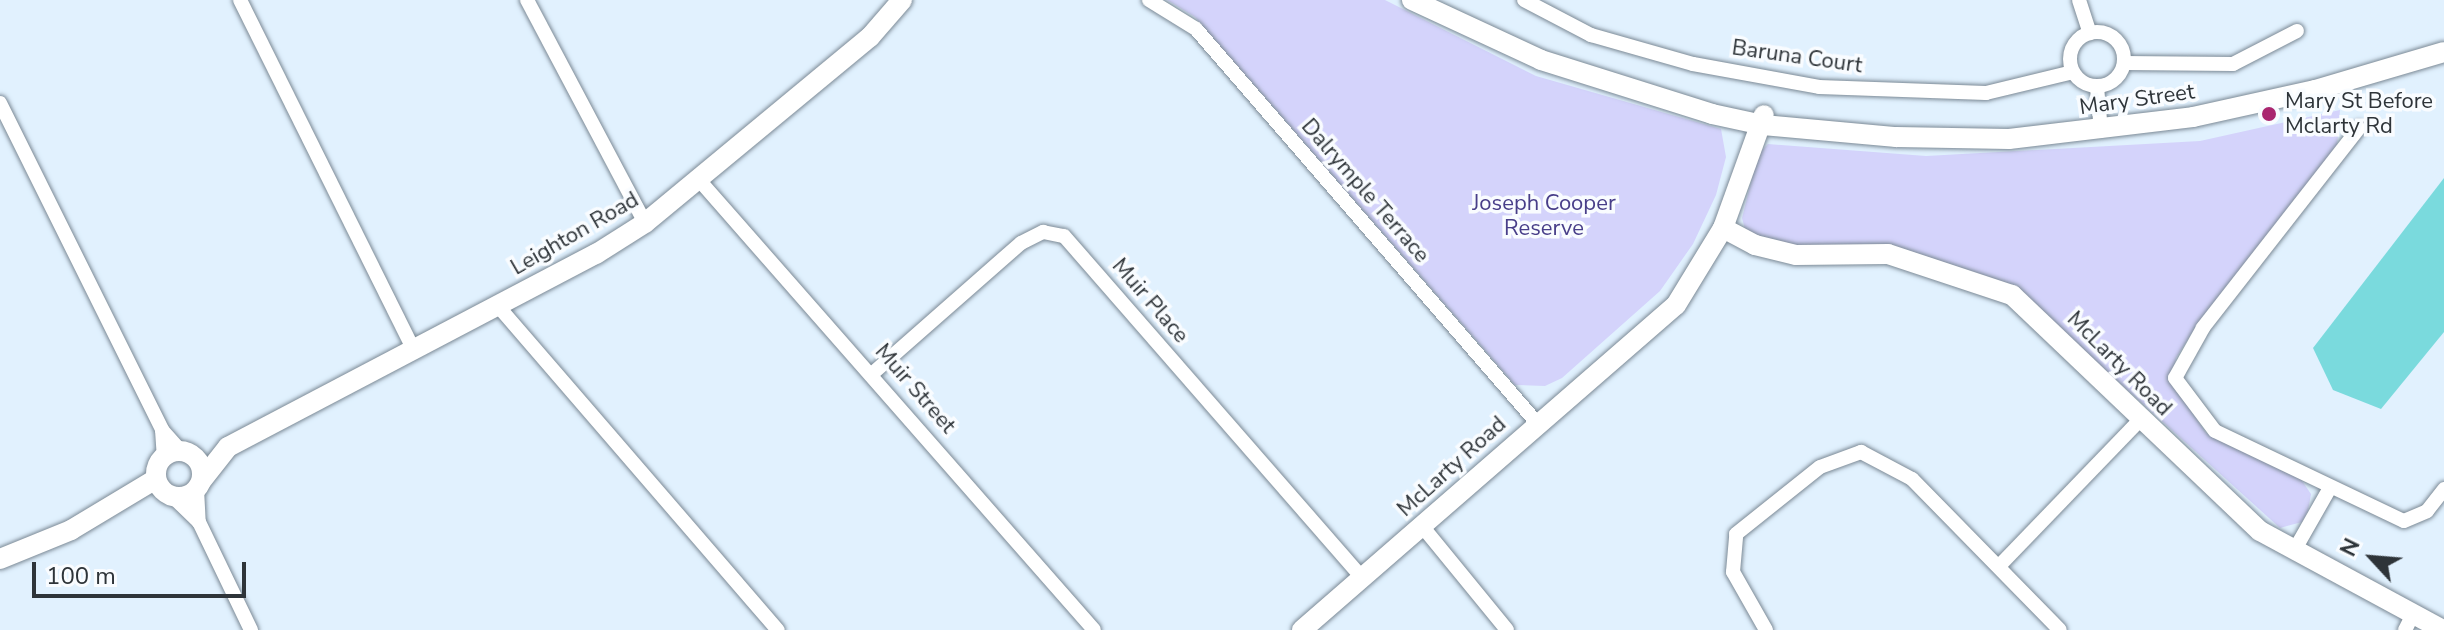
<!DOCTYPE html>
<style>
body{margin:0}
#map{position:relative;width:2444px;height:630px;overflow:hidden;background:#e1f1fe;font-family:"Nunito Sans",sans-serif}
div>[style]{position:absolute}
.green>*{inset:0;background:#d4d3fb}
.water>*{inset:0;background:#7adadd}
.roads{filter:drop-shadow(0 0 2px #7b8995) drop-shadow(0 0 2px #7b8995)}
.street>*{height:14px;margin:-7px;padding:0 7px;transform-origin:7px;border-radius:7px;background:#fff}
.street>.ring{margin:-7px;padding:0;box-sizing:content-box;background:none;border:14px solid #fff;border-radius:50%}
.secondary>*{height:20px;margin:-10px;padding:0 10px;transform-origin:10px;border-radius:10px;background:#fff}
.secondary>.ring{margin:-10px;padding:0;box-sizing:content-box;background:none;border:20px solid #fff;border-radius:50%}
.dots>*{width:22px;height:22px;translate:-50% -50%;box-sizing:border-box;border:4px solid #f9fcff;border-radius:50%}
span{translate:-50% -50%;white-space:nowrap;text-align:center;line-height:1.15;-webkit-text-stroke:7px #f9fcff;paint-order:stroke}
.street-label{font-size:22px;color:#2e3439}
.poi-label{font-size:22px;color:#2e3439}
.left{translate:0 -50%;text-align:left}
.park-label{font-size:22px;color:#483e89}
.north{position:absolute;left:2332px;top:518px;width:80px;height:80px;-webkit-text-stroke:6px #f9fcff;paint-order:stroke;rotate:296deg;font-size:22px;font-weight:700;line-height:32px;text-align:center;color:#2e3439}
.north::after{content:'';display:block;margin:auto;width:28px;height:36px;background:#2e3439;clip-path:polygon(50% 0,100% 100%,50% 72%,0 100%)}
.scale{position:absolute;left:32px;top:562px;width:214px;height:36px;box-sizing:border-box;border:4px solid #2e3439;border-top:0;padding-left:10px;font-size:24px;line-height:28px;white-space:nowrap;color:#2e3439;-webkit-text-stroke:6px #f9fcff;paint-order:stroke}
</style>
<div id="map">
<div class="green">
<div style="clip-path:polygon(1167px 0,1385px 0,1536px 76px,1721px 129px,1726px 157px,1716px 195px,1693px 244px,1660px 291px,1562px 378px,1545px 386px,1515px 385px,1195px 17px)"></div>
<div style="clip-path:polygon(2340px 110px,2337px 146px,2197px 325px,2176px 358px,2171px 381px,2206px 433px,2300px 478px,2311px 494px,2308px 511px,2302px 522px,2280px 528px,2017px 290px,1908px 251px,1763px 243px,1746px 233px,1742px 218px,1758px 154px,1768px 144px,1926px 156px,2200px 141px)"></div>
</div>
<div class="water">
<div style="clip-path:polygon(2444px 178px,2444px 332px,2381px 409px,2333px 390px,2313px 348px)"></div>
</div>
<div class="roads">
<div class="street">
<div style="left:240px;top:0;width:389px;rotate:63.6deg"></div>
<div style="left:527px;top:0;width:252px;rotate:62.1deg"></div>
<div style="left:1149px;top:0;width:55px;rotate:31.7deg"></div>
<div style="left:1196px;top:29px;width:521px;rotate:49.12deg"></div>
<div style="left:1524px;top:0;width:76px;rotate:27.6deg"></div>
<div style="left:1591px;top:35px;width:106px;rotate:15.9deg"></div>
<div style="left:1693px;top:64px;width:128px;rotate:10.3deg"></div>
<div style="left:1819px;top:87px;width:167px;rotate:2.1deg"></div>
<div style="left:1986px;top:93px;width:89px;rotate:-13.6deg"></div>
<div style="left:2079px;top:0;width:35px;rotate:72deg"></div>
<div class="ring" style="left:2070px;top:32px;width:40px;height:40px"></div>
<div style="left:2124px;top:63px;width:109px;rotate:0.5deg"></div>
<div style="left:2233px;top:64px;width:72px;rotate:-27.3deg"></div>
<div style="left:2097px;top:87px;width:44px;rotate:84.8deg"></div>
<div style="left:0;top:103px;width:365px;rotate:63.6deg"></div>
<div style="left:162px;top:430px;width:27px;rotate:48deg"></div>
<div style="left:2359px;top:128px;width:254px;rotate:128deg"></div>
<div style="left:2203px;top:328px;width:57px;rotate:119.2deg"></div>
<div style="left:2175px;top:378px;width:66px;rotate:53deg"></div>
<div style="left:2215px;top:431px;width:209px;rotate:25.5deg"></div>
<div style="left:2404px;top:521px;width:25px;rotate:-23deg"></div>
<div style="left:2427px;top:511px;width:28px;rotate:-52deg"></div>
<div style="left:700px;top:181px;width:597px;rotate:48.73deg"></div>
<div style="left:498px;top:306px;width:428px;rotate:49.2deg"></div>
<div style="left:873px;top:373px;width:197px;rotate:-41.3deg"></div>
<div style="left:1021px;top:243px;width:25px;rotate:-27deg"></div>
<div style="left:1043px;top:232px;width:21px;rotate:11deg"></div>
<div style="left:1064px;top:236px;width:454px;rotate:48.9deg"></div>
<div style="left:162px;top:430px;width:27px;rotate:86deg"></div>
<div style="left:197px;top:489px;width:33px;rotate:87deg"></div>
<div style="left:172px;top:496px;width:37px;rotate:44deg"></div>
<div style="left:199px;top:522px;width:120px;rotate:64.3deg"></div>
<div style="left:1422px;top:526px;width:134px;rotate:50.7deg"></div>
<div style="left:2294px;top:551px;width:73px;rotate:-60.3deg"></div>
<div style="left:1999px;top:566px;width:204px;rotate:-46deg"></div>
<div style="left:1766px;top:630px;width:67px;rotate:-119.6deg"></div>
<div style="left:1733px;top:572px;width:38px;rotate:-85deg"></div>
<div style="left:1736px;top:534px;width:107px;rotate:-38.6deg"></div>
<div style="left:1820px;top:467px;width:44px;rotate:-20.1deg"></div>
<div style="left:1861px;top:452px;width:58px;rotate:27.9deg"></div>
<div style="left:1912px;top:479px;width:211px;rotate:45.6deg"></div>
<div style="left:2405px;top:630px;width:18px;rotate:-63deg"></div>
</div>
<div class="secondary">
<div style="left:1412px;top:0;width:142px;rotate:24.9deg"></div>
<div style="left:1541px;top:60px;width:179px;rotate:17.5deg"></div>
<div style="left:1712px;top:114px;width:52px;rotate:12.2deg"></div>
<div style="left:1763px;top:125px;width:134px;rotate:5.2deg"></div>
<div style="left:1896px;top:137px;width:113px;rotate:1deg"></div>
<div style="left:2009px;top:139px;width:185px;rotate:-6.8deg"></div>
<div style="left:2193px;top:117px;width:125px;rotate:-12.5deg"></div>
<div style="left:2315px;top:90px;width:134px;rotate:-16.4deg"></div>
<div style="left:1723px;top:228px;width:36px;rotate:28deg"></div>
<div style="left:1755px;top:245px;width:42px;rotate:13.7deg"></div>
<div style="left:1796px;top:255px;width:92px;rotate:-0.6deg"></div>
<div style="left:1888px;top:254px;width:131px;rotate:18.3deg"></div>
<div style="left:2012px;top:295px;width:342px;rotate:43.6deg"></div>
<div style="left:2260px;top:531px;width:208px;rotate:28.4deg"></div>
<div class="ring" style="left:156px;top:451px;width:26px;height:26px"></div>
<div style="left:202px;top:480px;width:42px;rotate:-51.8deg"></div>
<div style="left:228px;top:447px;width:416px;rotate:-27.7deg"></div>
<div style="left:596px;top:254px;width:58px;rotate:-32.3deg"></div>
<div style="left:645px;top:223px;width:292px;rotate:-39.6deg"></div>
<div style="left:870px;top:37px;width:49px;rotate:-49.1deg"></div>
<div style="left:0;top:559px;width:77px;rotate:-22.2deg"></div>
<div style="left:71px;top:530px;width:99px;rotate:-31deg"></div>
<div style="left:1302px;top:630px;width:495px;rotate:-41deg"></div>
<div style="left:1676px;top:305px;width:90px;rotate:-58.6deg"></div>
<div style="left:1723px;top:228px;width:120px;rotate:-70.1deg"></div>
</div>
</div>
<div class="dots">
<div style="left:2269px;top:114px;background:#aa266f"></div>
</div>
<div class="street-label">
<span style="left:1797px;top:57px;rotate:8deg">Baruna Court</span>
<span style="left:2137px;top:100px;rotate:-8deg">Mary Street</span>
<span style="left:1365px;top:191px;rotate:49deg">Dalrymple Terrace</span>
<span style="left:575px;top:234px;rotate:-30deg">Leighton Road</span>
<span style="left:1150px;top:301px;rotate:49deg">Muir Place</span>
<span style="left:2119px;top:364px;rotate:45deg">McLarty Road</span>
<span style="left:915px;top:389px;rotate:49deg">Muir Street</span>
<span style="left:1452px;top:467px;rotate:-42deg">McLarty Road</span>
</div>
<div class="poi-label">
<span class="left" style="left:2285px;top:114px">Mary St Before<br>Mclarty Rd</span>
</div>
<div class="park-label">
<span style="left:1544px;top:216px">Joseph Cooper<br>Reserve</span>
</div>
<div class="north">N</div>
<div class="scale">100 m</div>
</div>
